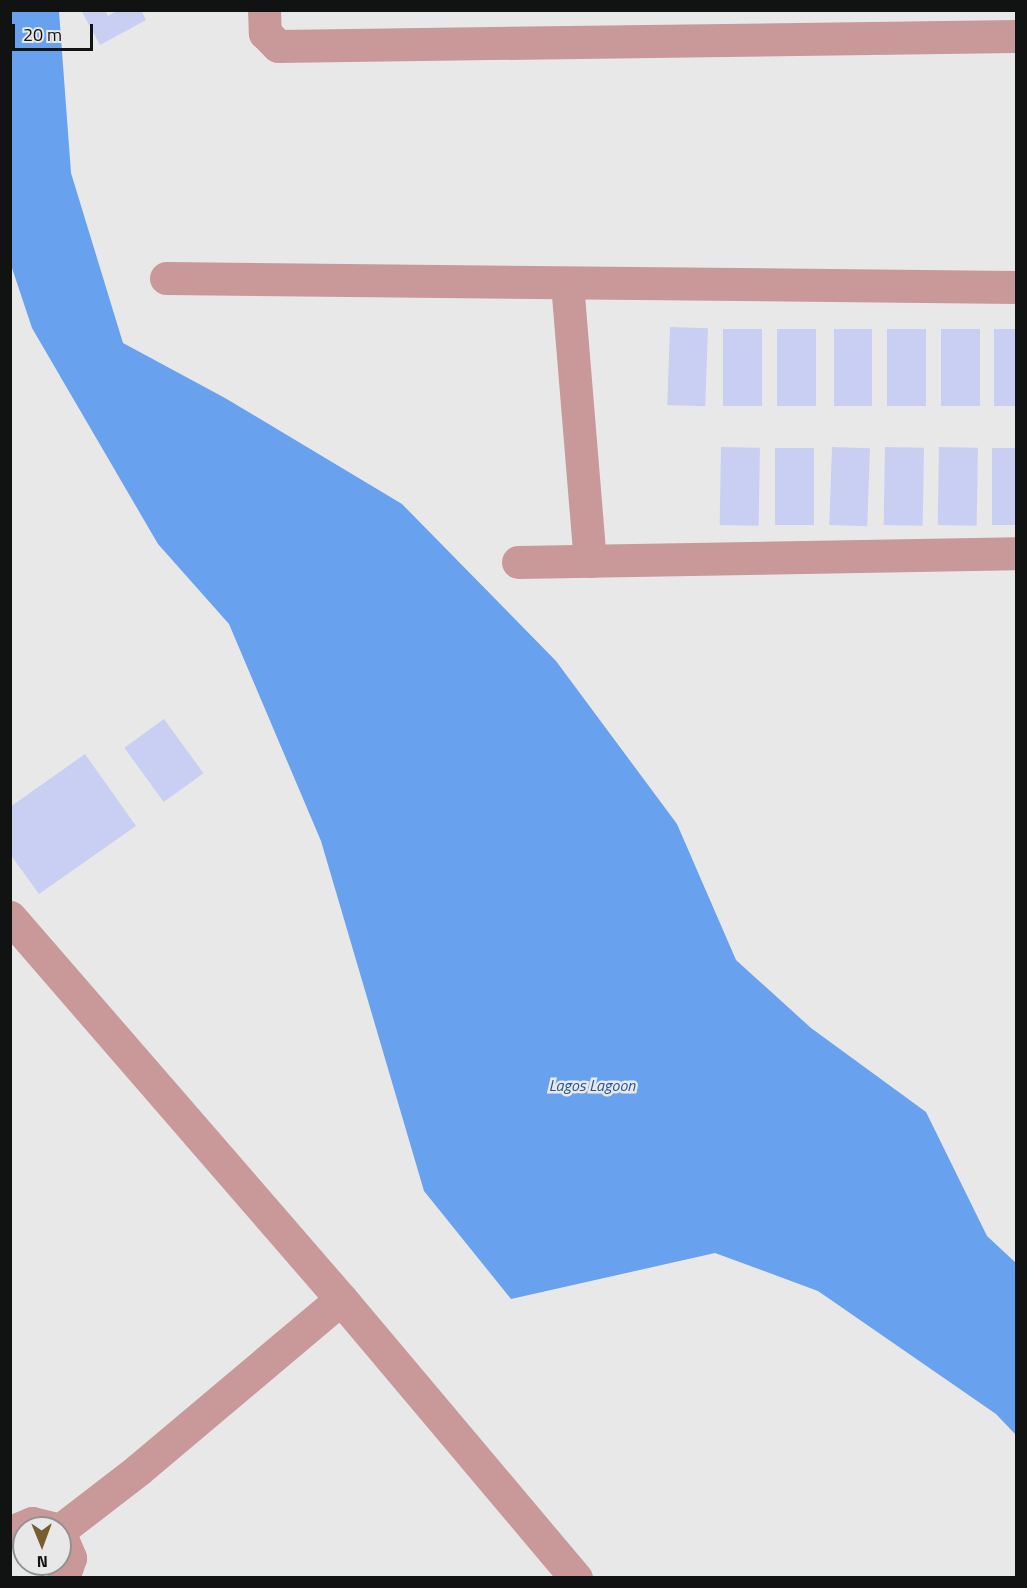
<!DOCTYPE html>
<style>
body{margin:0}
#map{position:relative;width:1027px;height:1588px;overflow:hidden;background:#e8e8e9;font-family:"Titillium Web",sans-serif}
div>[style]{position:absolute}
.water>*{inset:0;background:#68a1ed}
.building>*{inset:0;background:#c9cff3;transform-origin:0 0}
.minor>*{height:33px;margin:-16.5px;padding:0 16.5px;transform-origin:16.5px;border-radius:16.5px;background:#c99999}
span{translate:-50% -50%;white-space:nowrap;text-align:center;line-height:1.15;-webkit-text-stroke:5px #e8e8e9;paint-order:stroke}
.water-label{font-size:16px;color:#1e5599;font-style:italic}
.frame{position:absolute;inset:0;border:12px solid #111212;pointer-events:none}
.north{position:absolute;left:12px;top:1516px;width:60px;height:60px;box-sizing:border-box;background:#e8e8e9;border:2px solid #929293;border-radius:50%;rotate:179deg;font-size:16px;font-weight:700;line-height:24px;text-align:center;color:#111212}
.north::after{content:'';display:block;margin:auto;width:21px;height:27px;background:#775d2f;clip-path:polygon(50% 0,100% 100%,50% 72%,0 100%)}
.scale{position:absolute;left:12px;top:24px;width:81px;height:27px;box-sizing:border-box;border:3px solid #111212;border-top:0;padding-left:8px;font-size:18px;line-height:21px;white-space:nowrap;color:#111212;-webkit-text-stroke:4px #e8e8e9;paint-order:stroke}
</style>
<div id="map">
<div class="water">
<div style="clip-path:polygon(10px 11px,59px 11px,71px 173px,123px 343px,225px 398px,402px 504px,556px 661px,677px 824px,736px 960px,811px 1028px,926px 1112px,987px 1236px,1016px 1263px,1016px 1435px,996px 1414px,818px 1291px,715px 1253px,511px 1299px,424px 1191px,321px 841px,229px 624px,158px 544px,32px 328px,11px 265px)"></div>
</div>
<div class="building">
<div style="clip-path:polygon(81px 10px,105px 10px,108px 16px,118px 10px,141px 10px,146px 20px,100px 45px)"></div>
<div style="left:670px;top:327px;width:38px;height:78px;rotate:2deg"></div>
<div style="left:723px;top:329px;width:39px;height:77px"></div>
<div style="left:777px;top:329px;width:39px;height:77px"></div>
<div style="left:834px;top:329px;width:38px;height:77px"></div>
<div style="left:887px;top:329px;width:39px;height:77px"></div>
<div style="left:941px;top:329px;width:39px;height:77px"></div>
<div style="left:994px;top:329px;width:22px;height:77px"></div>
<div style="left:721px;top:447px;width:39px;height:78px;rotate:1deg"></div>
<div style="left:832px;top:447px;width:38px;height:78px;rotate:2deg"></div>
<div style="left:885px;top:447px;width:39px;height:78px;rotate:1deg"></div>
<div style="left:939px;top:447px;width:39px;height:78px;rotate:1deg"></div>
<div style="left:775px;top:448px;width:39px;height:77px"></div>
<div style="left:992px;top:448px;width:24px;height:77px"></div>
<div style="left:164px;top:719px;width:67px;height:49px;rotate:54deg"></div>
<div style="clip-path:polygon(85px 754px,136px 826px,39px 894px,10px 854px,10px 807px)"></div>
</div>
<div class="minor">
<div style="left:264px;top:10px;width:23px;rotate:88deg"></div>
<div style="left:265px;top:33px;width:18px;rotate:45deg"></div>
<div style="left:278px;top:46px;width:738px;rotate:-0.78deg"></div>
<div style="left:166px;top:278px;width:850px;rotate:0.61deg"></div>
<div style="left:567px;top:283px;width:279px;rotate:85.3deg"></div>
<div style="left:518px;top:562px;width:498px;rotate:-1deg"></div>
<div style="left:10px;top:917px;width:505px;rotate:49.09deg"></div>
<div style="left:341px;top:1299px;width:265px;rotate:139.9deg"></div>
<div style="left:138px;top:1470px;width:98px;rotate:142.4deg"></div>
<div style="left:341px;top:1299px;width:365px;rotate:49.9deg"></div>
<div style="left:10px;top:1532px;width:24px;rotate:-22deg"></div>
<div style="left:32px;top:1523px;width:21px;rotate:14deg"></div>
<div style="left:60px;top:1534px;width:26px;rotate:67deg"></div>
<div style="left:70px;top:1558px;width:21px;rotate:109deg"></div>
</div>
<div class="water-label">
<span style="left:592px;top:1085px">Lagos Lagoon</span>
</div>
<div class="frame"></div>
<div class="north">N</div>
<div class="scale">20 m</div>
</div>
